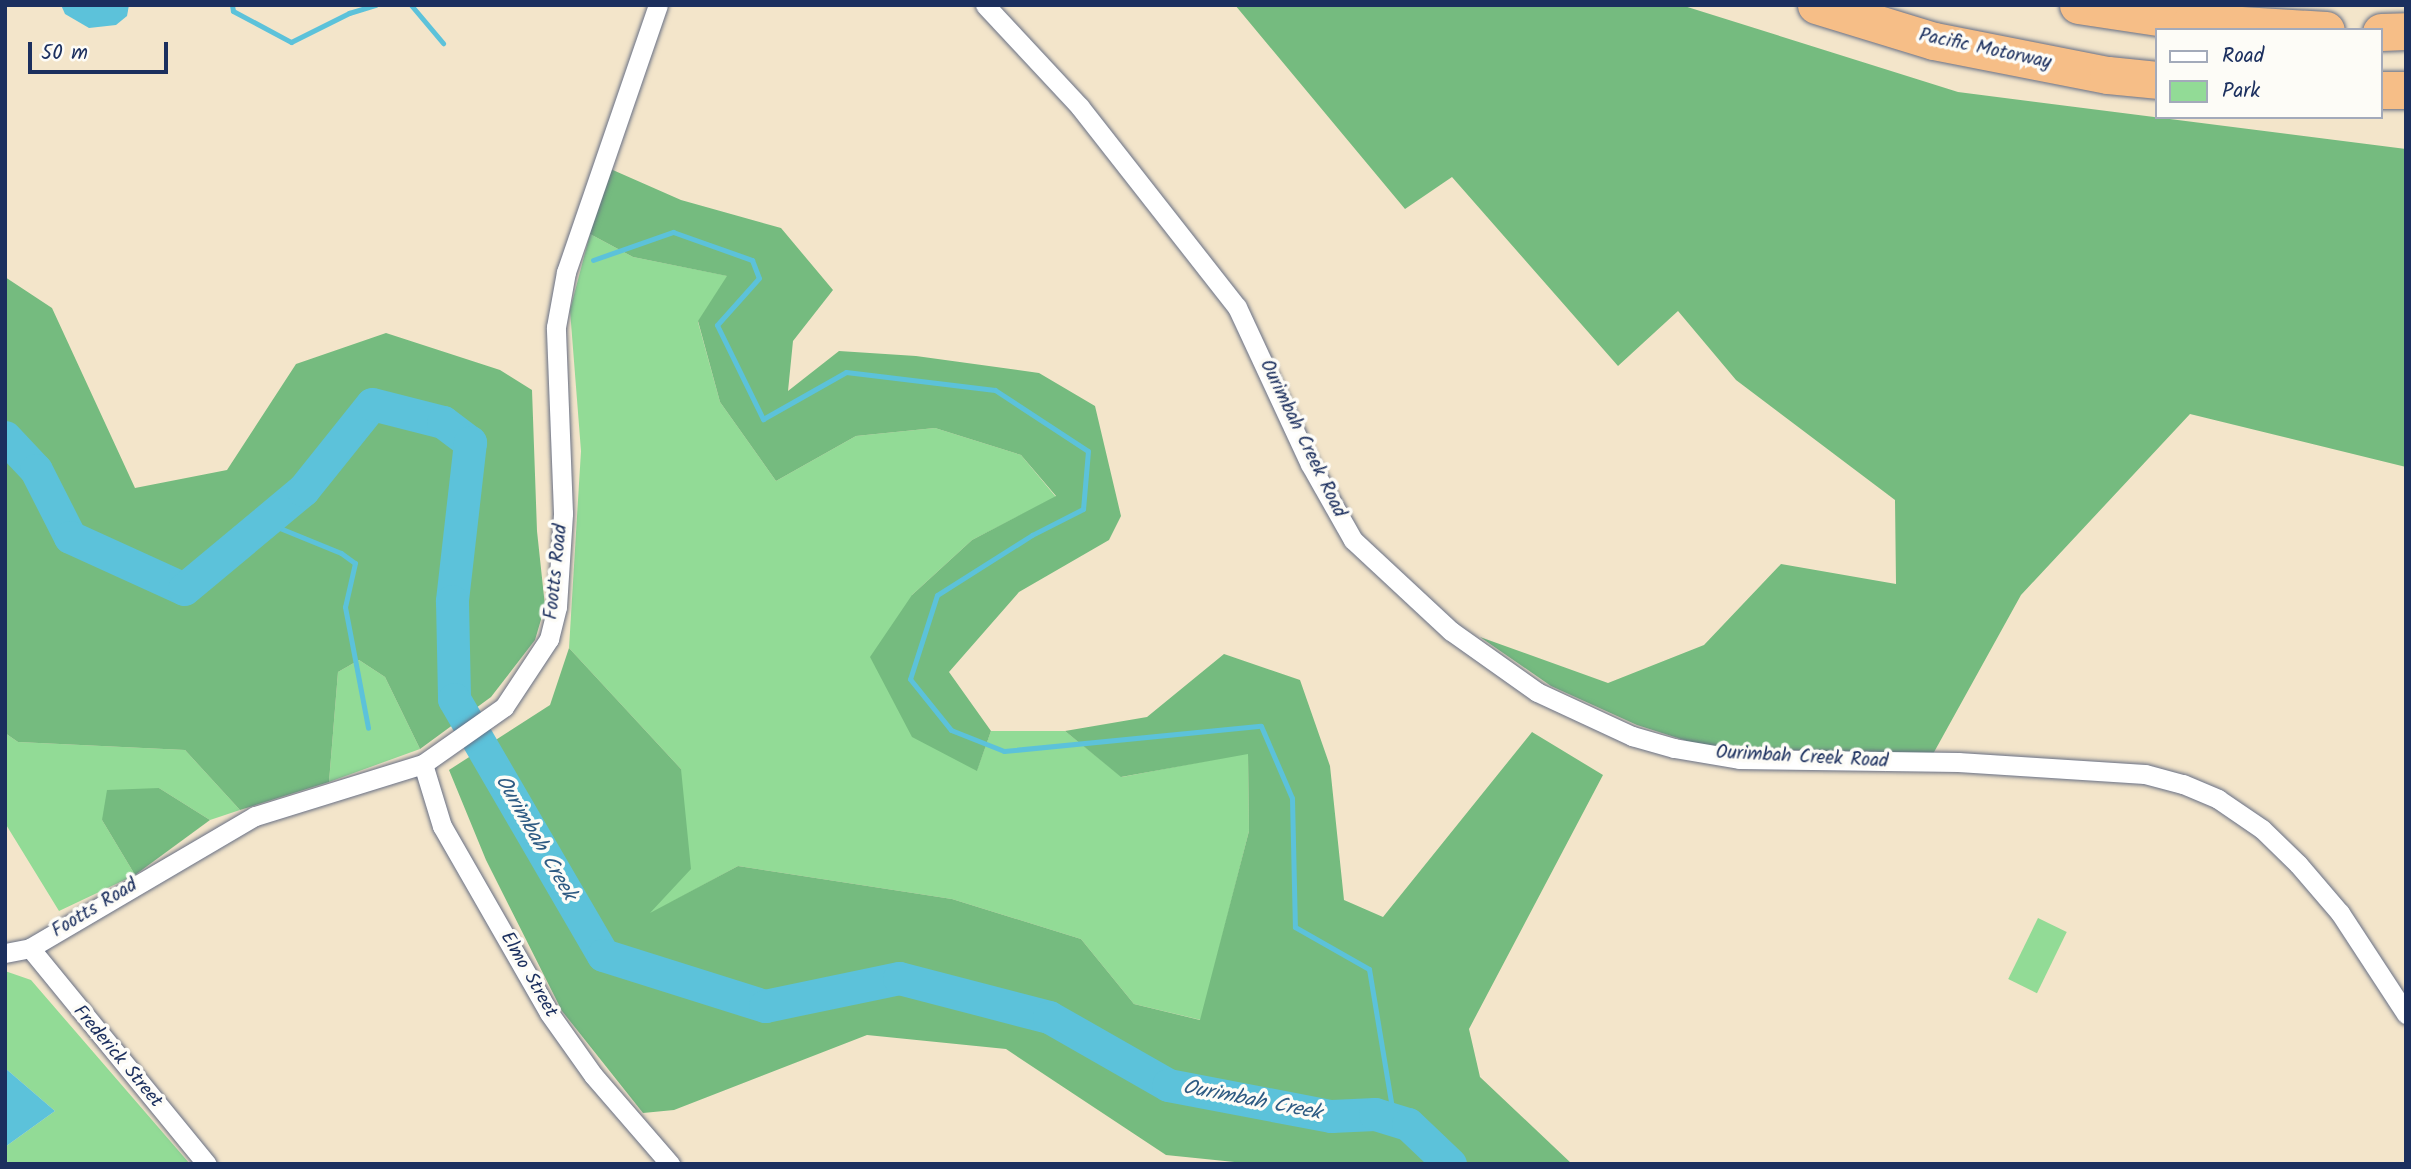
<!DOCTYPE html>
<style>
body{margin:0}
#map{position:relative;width:2411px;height:1169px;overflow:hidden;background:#f3e5ca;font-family:Kalam,sans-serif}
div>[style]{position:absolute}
.green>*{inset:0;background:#92db96;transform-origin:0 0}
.forest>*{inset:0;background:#75bb7f}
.water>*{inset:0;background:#5cc2da}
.stream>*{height:5px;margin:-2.5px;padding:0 2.5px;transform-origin:2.5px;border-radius:2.5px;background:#5cc2da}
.river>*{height:33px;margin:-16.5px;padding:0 16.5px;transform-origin:16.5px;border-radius:16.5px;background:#5cc2da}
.roads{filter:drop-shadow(0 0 2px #676f84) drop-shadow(0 0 2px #676f84)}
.minor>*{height:19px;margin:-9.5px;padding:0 9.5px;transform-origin:9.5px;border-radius:9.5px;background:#fff}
.motorway>*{height:37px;margin:-18.5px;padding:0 18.5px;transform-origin:18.5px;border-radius:18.5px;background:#f6be87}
span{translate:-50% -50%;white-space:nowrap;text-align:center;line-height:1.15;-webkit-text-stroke:7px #fdfcf7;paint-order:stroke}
.street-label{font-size:19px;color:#1b2f5e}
.water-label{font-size:21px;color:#2e5b83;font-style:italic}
.frame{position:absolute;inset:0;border:7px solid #1b2f5e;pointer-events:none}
.legend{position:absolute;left:2155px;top:28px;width:228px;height:91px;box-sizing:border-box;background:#fdfcf7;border:2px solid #a3aaba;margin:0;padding:9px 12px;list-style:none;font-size:21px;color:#1b2f5e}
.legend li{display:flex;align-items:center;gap:14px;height:35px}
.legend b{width:35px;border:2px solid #a3aaba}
.scale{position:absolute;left:28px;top:42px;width:140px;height:32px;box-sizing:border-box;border:4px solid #1b2f5e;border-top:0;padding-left:9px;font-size:21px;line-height:24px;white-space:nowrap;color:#1b2f5e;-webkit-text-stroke:5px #fdfcf7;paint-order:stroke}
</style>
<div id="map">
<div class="green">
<div style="clip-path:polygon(590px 234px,633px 257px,728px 276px,698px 322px,720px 402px,776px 481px,856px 436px,935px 428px,1021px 455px,1056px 497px,972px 540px,912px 595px,977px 770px,991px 731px,1065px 731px,1122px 777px,1248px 753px,1249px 831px,1201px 1020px,1134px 1004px,1081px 939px,952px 899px,738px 866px,648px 915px,681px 769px,569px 648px,581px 451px,570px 310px)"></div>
<div style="clip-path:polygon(359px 660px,385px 677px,420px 749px,329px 782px,338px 672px)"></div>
<div style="clip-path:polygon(5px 733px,18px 742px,185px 750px,240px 810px,210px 820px,159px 788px,102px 820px,135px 875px,59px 911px,5px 823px)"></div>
<div style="left:2038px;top:918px;width:32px;height:68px;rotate:26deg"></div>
<div style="clip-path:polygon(5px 971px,31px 980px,190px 1164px,5px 1164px,5px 1147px,55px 1111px,5px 1068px)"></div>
</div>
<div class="forest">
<div style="clip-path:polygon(1235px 5px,1681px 5px,1958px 92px,2406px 149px,2406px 467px,2190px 414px,2021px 595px,1933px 754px,1709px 748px,1637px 725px,1551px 686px,1480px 637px,1608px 683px,1704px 645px,1781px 564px,1896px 584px,1895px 500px,1736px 380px,1678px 311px,1618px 366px,1452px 177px,1405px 209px)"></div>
<div style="clip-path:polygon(606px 167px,681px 200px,781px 228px,833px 290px,793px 341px,788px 391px,839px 351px,916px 356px,1039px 373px,1095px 406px,1121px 516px,1109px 540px,1019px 592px,949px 672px,991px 731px,977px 771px,912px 737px,870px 657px,912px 595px,972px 540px,1056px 496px,1021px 455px,935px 428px,856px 436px,776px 481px,720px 402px,698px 321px,727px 276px,633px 257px,590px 234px)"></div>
<div style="clip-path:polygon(5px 277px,52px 308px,135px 488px,227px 470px,296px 364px,386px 333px,500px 370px,532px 390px,537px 531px,545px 606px,535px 640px,491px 697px,420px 749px,385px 677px,359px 660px,338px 672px,329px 782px,240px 810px,185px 750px,18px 742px,5px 733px)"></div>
<div style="clip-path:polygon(569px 648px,681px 769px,691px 869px,650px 913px,738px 866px,952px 899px,1081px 939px,1134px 1004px,1200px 1020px,1249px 831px,1248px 754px,1121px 777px,1065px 731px,1147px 717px,1224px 654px,1300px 680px,1330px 766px,1344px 900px,1383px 917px,1532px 732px,1603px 775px,1469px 1029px,1480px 1077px,1572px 1164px,1254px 1164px,1166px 1155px,1006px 1049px,867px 1035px,674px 1110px,643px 1113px,562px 1011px,486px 860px,449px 770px,550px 705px)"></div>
<div style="clip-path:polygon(159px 788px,210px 820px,135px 875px,102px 820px,107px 790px)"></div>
</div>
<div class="water">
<div style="clip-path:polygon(61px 5px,129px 5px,127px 16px,116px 25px,89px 28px,65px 14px)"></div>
<div style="clip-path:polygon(5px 1068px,55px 1111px,5px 1147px)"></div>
</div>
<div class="stream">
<div style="left:232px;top:5px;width:6px;rotate:81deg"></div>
<div style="left:233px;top:11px;width:66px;rotate:28.1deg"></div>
<div style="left:291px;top:42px;width:65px;rotate:-26.6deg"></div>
<div style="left:349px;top:13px;width:28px;rotate:-17deg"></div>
<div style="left:411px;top:5px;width:50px;rotate:49.9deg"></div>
<div style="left:593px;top:260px;width:85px;rotate:-19.3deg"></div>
<div style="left:673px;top:232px;width:84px;rotate:19.5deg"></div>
<div style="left:752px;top:260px;width:19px;rotate:69deg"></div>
<div style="left:759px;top:278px;width:63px;rotate:131.8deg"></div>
<div style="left:717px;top:325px;width:105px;rotate:63.9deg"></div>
<div style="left:763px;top:419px;width:95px;rotate:-29.5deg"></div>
<div style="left:846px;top:372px;width:150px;rotate:6.9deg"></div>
<div style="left:995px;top:390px;width:111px;rotate:33.3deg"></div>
<div style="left:1088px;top:451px;width:58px;rotate:94.9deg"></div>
<div style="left:1083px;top:509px;width:57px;rotate:153deg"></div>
<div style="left:1032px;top:535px;width:112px;rotate:147.7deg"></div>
<div style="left:937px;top:595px;width:88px;rotate:107.8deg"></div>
<div style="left:910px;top:679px;width:65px;rotate:51.2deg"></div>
<div style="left:951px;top:730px;width:57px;rotate:21.6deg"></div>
<div style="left:1004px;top:751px;width:258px;rotate:-5.6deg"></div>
<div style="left:1261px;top:726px;width:78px;rotate:66.7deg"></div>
<div style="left:1292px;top:798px;width:129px;rotate:88.7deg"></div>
<div style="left:1295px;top:927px;width:85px;rotate:29.6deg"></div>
<div style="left:1369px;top:969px;width:153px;rotate:80.6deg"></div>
<div style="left:265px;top:522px;width:82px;rotate:22.2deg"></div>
<div style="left:341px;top:553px;width:17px;rotate:36deg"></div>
<div style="left:355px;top:563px;width:45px;rotate:102.8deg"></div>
<div style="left:345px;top:607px;width:123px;rotate:79.2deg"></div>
</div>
<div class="river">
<div style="left:5px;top:437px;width:45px;rotate:46.8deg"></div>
<div style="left:36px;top:470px;width:75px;rotate:63.1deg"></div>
<div style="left:70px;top:537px;width:125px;rotate:24.5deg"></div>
<div style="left:184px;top:589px;width:155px;rotate:-39.8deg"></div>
<div style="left:303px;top:490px;width:110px;rotate:-51.3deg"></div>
<div style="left:372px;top:404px;width:73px;rotate:14.2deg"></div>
<div style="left:443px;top:422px;width:34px;rotate:37deg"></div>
<div style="left:470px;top:442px;width:160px;rotate:96.5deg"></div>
<div style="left:452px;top:601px;width:98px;rotate:88.8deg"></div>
<div style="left:454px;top:699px;width:296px;rotate:59.8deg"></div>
<div style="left:603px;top:955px;width:170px;rotate:17.5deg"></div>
<div style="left:765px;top:1006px;width:137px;rotate:-11.8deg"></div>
<div style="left:899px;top:978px;width:155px;rotate:14.6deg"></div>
<div style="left:1049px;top:1017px;width:137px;rotate:29.7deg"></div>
<div style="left:1168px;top:1085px;width:166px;rotate:10.8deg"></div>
<div style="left:1331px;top:1116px;width:44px;rotate:-2.6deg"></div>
<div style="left:1375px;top:1114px;width:34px;rotate:17deg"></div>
<div style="left:1408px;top:1124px;width:58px;rotate:43.6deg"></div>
</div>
<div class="roads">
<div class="minor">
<div style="left:985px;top:5px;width:139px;rotate:47deg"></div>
<div style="left:1080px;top:107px;width:254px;rotate:51.9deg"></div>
<div style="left:1237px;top:307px;width:173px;rotate:65.1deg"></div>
<div style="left:1310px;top:464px;width:87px;rotate:60.5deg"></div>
<div style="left:1353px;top:540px;width:134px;rotate:42.9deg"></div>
<div style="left:1451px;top:631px;width:105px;rotate:35.3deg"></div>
<div style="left:1537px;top:692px;width:105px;rotate:24.9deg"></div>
<div style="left:1632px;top:736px;width:44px;rotate:15.9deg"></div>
<div style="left:1674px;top:748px;width:66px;rotate:9.6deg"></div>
<div style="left:1739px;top:759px;width:219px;rotate:0.8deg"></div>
<div style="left:1958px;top:762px;width:187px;rotate:3.7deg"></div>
<div style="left:2145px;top:774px;width:39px;rotate:15deg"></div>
<div style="left:2183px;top:784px;width:38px;rotate:23deg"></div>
<div style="left:2218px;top:799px;width:53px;rotate:34.3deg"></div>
<div style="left:2262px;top:829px;width:50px;rotate:44.2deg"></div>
<div style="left:2298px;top:864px;width:65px;rotate:49.4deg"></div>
<div style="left:2340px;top:913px;width:121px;rotate:56.8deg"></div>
<div style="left:423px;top:764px;width:65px;rotate:73deg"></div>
<div style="left:442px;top:826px;width:215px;rotate:60.2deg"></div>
<div style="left:549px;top:1013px;width:76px;rotate:54.6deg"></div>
<div style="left:593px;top:1075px;width:118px;rotate:49.1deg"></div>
<div style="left:30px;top:948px;width:279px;rotate:50.7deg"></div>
<div style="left:5px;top:953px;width:25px;rotate:-11deg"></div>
<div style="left:30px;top:948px;width:261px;rotate:-30.4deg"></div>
<div style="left:255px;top:816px;width:176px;rotate:-17.2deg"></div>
<div style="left:423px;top:764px;width:99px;rotate:-35.1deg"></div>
<div style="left:504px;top:707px;width:82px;rotate:-56.5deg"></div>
<div style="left:549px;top:639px;width:33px;rotate:-76deg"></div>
<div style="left:557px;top:607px;width:94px;rotate:-86.3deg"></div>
<div style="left:563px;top:513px;width:186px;rotate:-92.2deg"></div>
<div style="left:556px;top:327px;width:56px;rotate:-79.7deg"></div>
<div style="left:566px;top:272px;width:282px;rotate:-71deg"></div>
</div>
<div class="motorway">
<div style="left:1816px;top:5px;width:123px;rotate:17deg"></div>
<div style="left:1934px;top:41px;width:177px;rotate:11.1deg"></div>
<div style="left:2108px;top:75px;width:49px;rotate:5.8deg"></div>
<div style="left:2078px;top:5px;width:114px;rotate:8.6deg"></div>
<div style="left:2191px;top:22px;width:135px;rotate:3.4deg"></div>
<div style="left:2381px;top:32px;width:25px;rotate:-2deg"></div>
<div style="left:2381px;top:90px;width:25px"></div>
</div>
</div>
<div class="street-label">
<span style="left:1985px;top:50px;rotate:12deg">Pacific Motorway</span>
<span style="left:1302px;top:439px;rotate:64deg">Ourimbah Creek Road</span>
<span style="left:557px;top:572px;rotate:-84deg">Footts Road</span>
<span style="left:1802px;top:758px;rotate:3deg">Ourimbah Creek Road</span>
<span style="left:95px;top:909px;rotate:-31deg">Footts Road</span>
<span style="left:528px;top:975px;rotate:60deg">Elmo Street</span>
<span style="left:117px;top:1057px;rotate:50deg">Frederick Street</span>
</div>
<div class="water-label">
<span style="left:535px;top:838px;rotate:60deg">Ourimbah Creek</span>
<span style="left:1252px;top:1101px;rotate:11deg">Ourimbah Creek</span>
</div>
<div class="frame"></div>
<ul class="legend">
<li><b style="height:9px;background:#fff"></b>Road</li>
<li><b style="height:19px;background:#92db96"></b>Park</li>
</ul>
<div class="scale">50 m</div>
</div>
